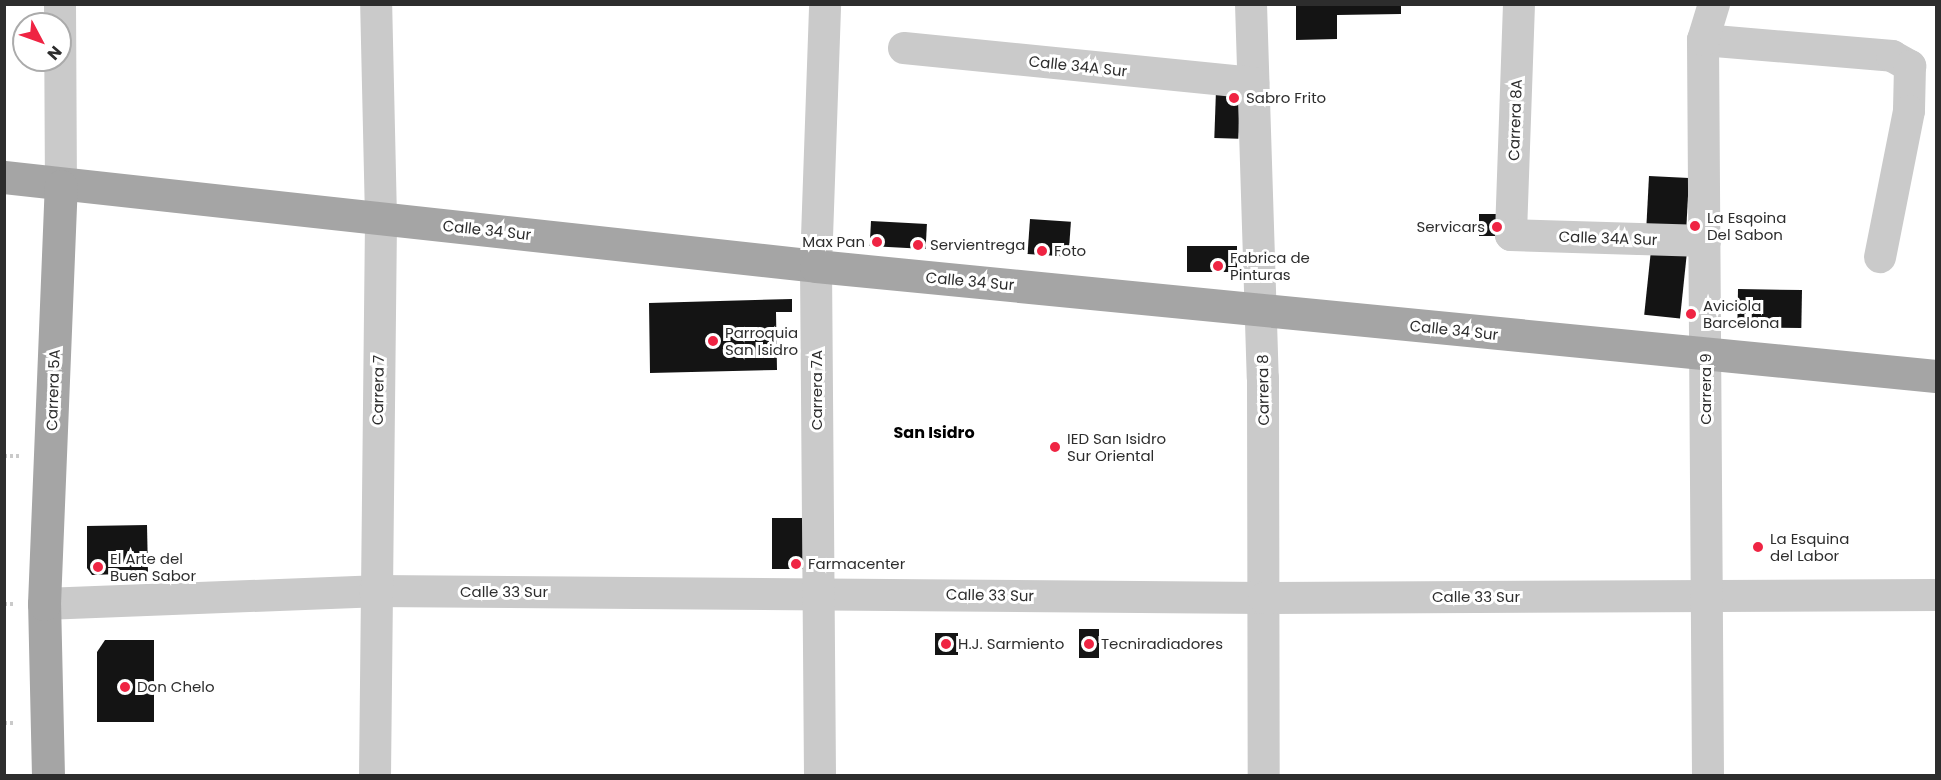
<!DOCTYPE html>
<style>
body{margin:0}
#map{position:relative;width:1941px;height:780px;overflow:hidden;background:#fff;font-family:Poppins,sans-serif}
div>[style]{position:absolute}
.building>*{inset:0;background:#141414;transform-origin:0 0}
.path>*{height:4px;margin-top:-2px;transform-origin:0;background:repeating-linear-gradient(90deg,#cacaca 0 3px,transparent 0 6px)}
.minor>*{height:32px;margin:-16px;padding:0 16px;transform-origin:16px;border-radius:16px;background:#cacaca}
.major>*{height:33px;margin:-16.5px;padding:0 16.5px;transform-origin:16.5px;border-radius:16.5px;background:#a5a5a5}
.dots>*{width:16px;height:16px;translate:-50% -50%;box-sizing:border-box;border:3px solid #fff;border-radius:50%}
span{translate:-50% -50%;white-space:nowrap;text-align:center;line-height:1.15;-webkit-text-stroke:6px #fff;paint-order:stroke}
.street-label{font-size:15px;color:#2d2d2d}
.poi-label{font-size:15px;color:#2d2d2d}
.left{translate:0 -50%;text-align:left}
.right{translate:-100% -50%;text-align:right}
.neighbourhood-label{font-size:16px;color:#000;font-weight:700}
.frame{position:absolute;inset:0;border:6px solid #2d2d2d;pointer-events:none}
.north{position:absolute;left:12px;top:12px;width:60px;height:60px;box-sizing:border-box;background:#fff;border:2px solid #ababab;border-radius:50%;rotate:131deg;font-size:16px;font-weight:700;line-height:24px;text-align:center;color:#2d2d2d}
.north::after{content:'';display:block;margin:auto;width:21px;height:27px;background:#ef2443;clip-path:polygon(50% 0,100% 100%,50% 72%,0 100%)}
</style>
<div id="map">
<div class="building">
<div style="clip-path:polygon(1296px 4px,1401px 4px,1401px 14px,1337px 15px,1337px 39px,1296px 40px)"></div>
<div style="left:1216px;top:90px;width:24px;height:48px;rotate:2deg"></div>
<div style="left:1649px;top:176px;width:40px;height:56px;rotate:3deg"></div>
<div style="left:1479px;top:214px;width:20px;height:22px"></div>
<div style="left:1030px;top:219px;width:41px;height:35px;rotate:4deg"></div>
<div style="left:871px;top:221px;width:56px;height:25px;rotate:3deg"></div>
<div style="left:1237px;top:246px;width:26px;height:50px;rotate:90deg"></div>
<div style="left:1651px;top:250px;width:36px;height:65px;rotate:6deg"></div>
<div style="left:1738px;top:289px;width:64px;height:38px;rotate:1deg"></div>
<div style="clip-path:polygon(792px 299px,792px 312px,776px 312px,777px 370px,650px 373px,649px 303px)"></div>
<div style="left:772px;top:518px;width:32px;height:51px"></div>
<div style="clip-path:polygon(147px 525px,148px 573px,92px 575px,87px 568px,87px 526px)"></div>
<div style="left:1079px;top:629px;width:20px;height:29px"></div>
<div style="left:935px;top:633px;width:23px;height:22px"></div>
<div style="clip-path:polygon(105px 640px,154px 640px,154px 722px,97px 722px,97px 652px)"></div>
</div>
<div class="path">
<div style="left:4px;top:456px;width:16px"></div>
<div style="left:4px;top:604px;width:10px"></div>
<div style="left:4px;top:723px;width:12px"></div>
</div>
<div class="minor">
<div style="left:60px;top:4px;width:182px;rotate:89.7deg"></div>
<div style="left:1251px;top:4px;width:374px;rotate:88.2deg"></div>
<div style="left:1263px;top:378px;width:398px;rotate:89.9deg"></div>
<div style="left:1519px;top:4px;width:231px;rotate:92deg"></div>
<div style="left:1511px;top:235px;width:194px;rotate:1.8deg"></div>
<div style="left:1703px;top:40px;width:190px;rotate:4.8deg"></div>
<div style="left:1892px;top:56px;width:21px;rotate:29deg"></div>
<div style="left:1910px;top:66px;width:45px;rotate:91.3deg"></div>
<div style="left:1909px;top:111px;width:149px;rotate:101.2deg"></div>
<div style="left:904px;top:48px;width:351px;rotate:5.7deg"></div>
<div style="left:44px;top:604px;width:331px;rotate:-2.2deg"></div>
<div style="left:375px;top:591px;width:889px;rotate:0.45deg"></div>
<div style="left:1264px;top:598px;width:672px;rotate:-0.26deg"></div>
<div style="left:375px;top:776px;width:558px;rotate:-89.38deg"></div>
<div style="left:381px;top:218px;width:214px;rotate:-91.3deg"></div>
<div style="left:820px;top:776px;width:510px;rotate:-90.45deg"></div>
<div style="left:816px;top:266px;width:262px;rotate:-88deg"></div>
<div style="left:1708px;top:776px;width:736px;rotate:-90.39deg"></div>
<div style="left:1703px;top:40px;width:38px;rotate:-73deg"></div>
</div>
<div class="major">
<div style="left:4px;top:177px;width:817px;rotate:6.25deg"></div>
<div style="left:816px;top:266px;width:1125px;rotate:5.61deg"></div>
<div style="left:48px;top:776px;width:172px;rotate:-91.3deg"></div>
<div style="left:44px;top:604px;width:418px;rotate:-87.7deg"></div>
</div>
<div class="dots">
<div style="left:1234px;top:98px;background:#ef2443"></div>
<div style="left:1695px;top:226px;background:#ef2443"></div>
<div style="left:1497px;top:227px;background:#ef2443"></div>
<div style="left:877px;top:242px;background:#ef2443"></div>
<div style="left:918px;top:245px;background:#ef2443"></div>
<div style="left:1042px;top:251px;background:#ef2443"></div>
<div style="left:1218px;top:266px;background:#ef2443"></div>
<div style="left:1691px;top:314px;background:#ef2443"></div>
<div style="left:713px;top:341px;background:#ef2443"></div>
<div style="left:1055px;top:447px;background:#ef2443"></div>
<div style="left:1758px;top:547px;background:#ef2443"></div>
<div style="left:796px;top:564px;background:#ef2443"></div>
<div style="left:98px;top:567px;background:#ef2443"></div>
<div style="left:946px;top:644px;background:#ef2443"></div>
<div style="left:1089px;top:644px;background:#ef2443"></div>
<div style="left:125px;top:687px;background:#ef2443"></div>
</div>
<div class="street-label">
<span style="left:1078px;top:66px;rotate:6deg">Calle 34A Sur</span>
<span style="left:1515px;top:120px;rotate:-88deg">Carrera 8A</span>
<span style="left:487px;top:230px;rotate:6deg">Calle 34 Sur</span>
<span style="left:1608px;top:238px;rotate:2deg">Calle 34A Sur</span>
<span style="left:970px;top:281px;rotate:5deg">Calle 34 Sur</span>
<span style="left:1454px;top:330px;rotate:6deg">Calle 34 Sur</span>
<span style="left:1706px;top:389px;rotate:-90deg">Carrera 9</span>
<span style="left:53px;top:390px;rotate:-88deg">Carrera 5A</span>
<span style="left:378px;top:390px;rotate:-89deg">Carrera 7</span>
<span style="left:817px;top:390px;rotate:-90deg">Carrera 7A</span>
<span style="left:1263px;top:390px;rotate:-91deg">Carrera 8</span>
<span style="left:504px;top:592px">Calle 33 Sur</span>
<span style="left:990px;top:595px;rotate:1deg">Calle 33 Sur</span>
<span style="left:1476px;top:597px">Calle 33 Sur</span>
</div>
<div class="poi-label">
<span class="left" style="left:1246px;top:98px">Sabro Frito</span>
<span class="left" style="left:1707px;top:226px">La Esqoina<br>Del Sabon</span>
<span class="right" style="left:1485px;top:227px">Servicars</span>
<span class="right" style="left:865px;top:242px">Max Pan</span>
<span class="left" style="left:930px;top:245px">Servientrega</span>
<span class="left" style="left:1054px;top:251px">Foto</span>
<span class="left" style="left:1230px;top:266px">Fabrica de<br>Pinturas</span>
<span class="left" style="left:1703px;top:314px">Aviciola<br>Barcelona</span>
<span class="left" style="left:725px;top:341px">Parroquia<br>San Isidro</span>
<span class="left" style="left:1067px;top:447px">IED San Isidro<br>Sur Oriental</span>
<span class="left" style="left:1770px;top:547px">La Esquina<br>del Labor</span>
<span class="left" style="left:110px;top:567px">El Arte del<br>Buen Sabor</span>
<span class="left" style="left:808px;top:564px">Farmacenter</span>
<span class="left" style="left:958px;top:644px">H.J. Sarmiento</span>
<span class="left" style="left:1101px;top:644px">Tecniradiadores</span>
<span class="left" style="left:137px;top:687px">Don Chelo</span>
</div>
<div class="neighbourhood-label">
<span style="left:934px;top:433px">San Isidro</span>
</div>
<div class="frame"></div>
<div class="north">N</div>
</div>
